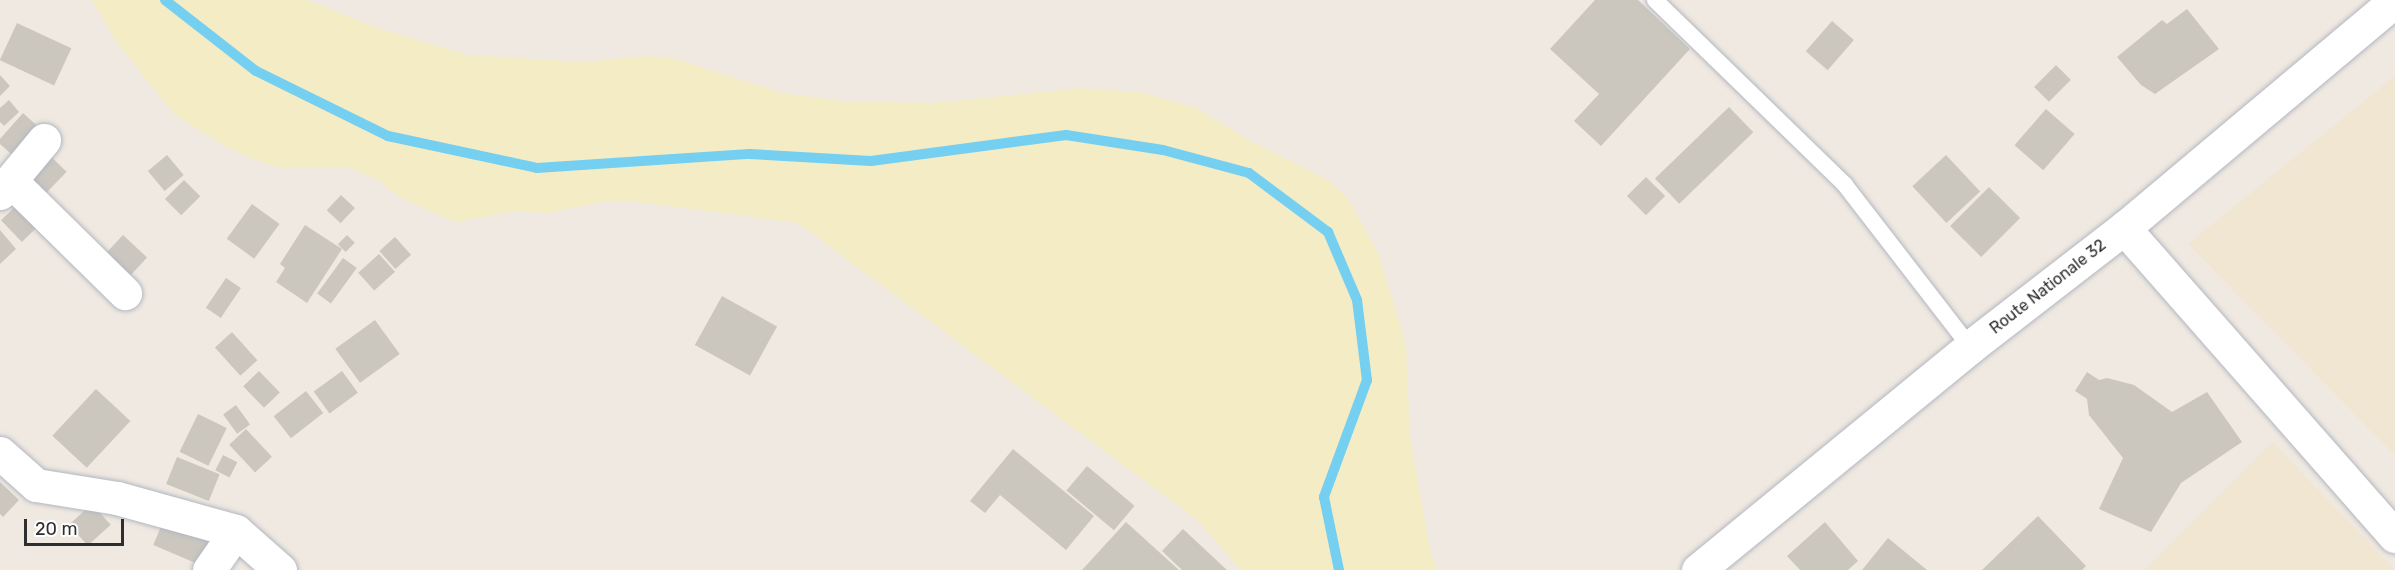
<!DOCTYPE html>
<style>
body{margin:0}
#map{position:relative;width:2395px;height:570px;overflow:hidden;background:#efe9e1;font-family:Rubik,sans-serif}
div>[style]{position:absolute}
.education>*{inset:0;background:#f0e6d1}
.sand>*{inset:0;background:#f3ecc5}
.stream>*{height:10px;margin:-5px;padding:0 5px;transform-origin:5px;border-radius:5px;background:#75cff0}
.building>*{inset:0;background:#cbc7bf;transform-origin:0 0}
.roads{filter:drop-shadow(0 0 2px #b4b7c1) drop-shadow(0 0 2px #b4b7c1)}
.service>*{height:16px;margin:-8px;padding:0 8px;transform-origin:8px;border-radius:8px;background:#fff}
.minor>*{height:33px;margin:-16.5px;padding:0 16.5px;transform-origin:16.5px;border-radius:16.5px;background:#fff}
.tertiary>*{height:33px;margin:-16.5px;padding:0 16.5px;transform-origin:16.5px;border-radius:16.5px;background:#fff}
span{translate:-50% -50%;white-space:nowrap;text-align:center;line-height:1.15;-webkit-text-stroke:6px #fff;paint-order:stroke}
.street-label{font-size:16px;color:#2e2e2e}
.scale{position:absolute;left:24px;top:519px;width:100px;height:27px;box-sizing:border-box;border:3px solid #2e2e2e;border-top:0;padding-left:8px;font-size:18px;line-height:21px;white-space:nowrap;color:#2e2e2e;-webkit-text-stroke:4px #fff;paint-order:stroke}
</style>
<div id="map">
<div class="education">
<div style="clip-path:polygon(2395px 76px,2395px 455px,2188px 244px)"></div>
<div style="clip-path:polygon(2273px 442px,2395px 570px,2144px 570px)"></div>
</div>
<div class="sand">
<div style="clip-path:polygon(92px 0,307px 0,381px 29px,468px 55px,586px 62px,643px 56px,673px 58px,782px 93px,842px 101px,934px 103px,1080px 88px,1140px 92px,1197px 108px,1247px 139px,1328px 180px,1349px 200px,1364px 227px,1379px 255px,1406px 344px,1410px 437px,1431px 555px,1438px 570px,1241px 570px,1197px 520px,798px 223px,637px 202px,607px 201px,547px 213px,516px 211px,455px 222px,401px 198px,378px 180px,351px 168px,279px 168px,251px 158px,224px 146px,174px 114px,118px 44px)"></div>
</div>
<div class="stream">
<div style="left:165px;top:0;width:115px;rotate:38deg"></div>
<div style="left:256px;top:71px;width:147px;rotate:26.2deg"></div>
<div style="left:388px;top:136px;width:152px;rotate:12.1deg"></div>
<div style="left:537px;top:168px;width:213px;rotate:-3.8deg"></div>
<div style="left:750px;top:154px;width:121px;rotate:3.3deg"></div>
<div style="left:871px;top:161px;width:197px;rotate:-7.6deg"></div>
<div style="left:1066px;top:135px;width:98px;rotate:8.8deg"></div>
<div style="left:1163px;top:150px;width:89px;rotate:15deg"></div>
<div style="left:1249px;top:173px;width:99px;rotate:36.8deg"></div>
<div style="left:1328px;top:232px;width:74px;rotate:66.9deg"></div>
<div style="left:1357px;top:300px;width:81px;rotate:82.9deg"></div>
<div style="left:1367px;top:380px;width:125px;rotate:110.2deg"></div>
<div style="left:1324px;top:497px;width:75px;rotate:78.4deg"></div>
</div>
<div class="building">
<div style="clip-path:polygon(1595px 0,1638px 0,1690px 49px,1601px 146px,1574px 121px,1599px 94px,1550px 49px)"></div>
<div style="clip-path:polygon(2187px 9px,2219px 49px,2155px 94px,2141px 85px,2117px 57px,2162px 20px,2167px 24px)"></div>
<div style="left:1832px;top:21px;width:29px;height:40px;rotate:41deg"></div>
<div style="left:17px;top:23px;width:60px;height:41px;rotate:25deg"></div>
<div style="left:2056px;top:65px;width:21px;height:31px;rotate:45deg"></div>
<div style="clip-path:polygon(0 75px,10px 86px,0 96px)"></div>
<div style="clip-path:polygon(9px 100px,19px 112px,4px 126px,0 122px,0 108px)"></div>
<div style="left:1729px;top:107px;width:35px;height:103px;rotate:46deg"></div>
<div style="left:2046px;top:109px;width:38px;height:48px;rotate:41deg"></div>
<div style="clip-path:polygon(23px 113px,45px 133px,19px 161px,0 144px,0 139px)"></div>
<div style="left:45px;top:151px;width:30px;height:30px;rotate:44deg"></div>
<div style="left:167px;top:155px;width:26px;height:25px;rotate:50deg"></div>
<div style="left:1946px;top:155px;width:50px;height:46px;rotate:47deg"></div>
<div style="left:1646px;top:177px;width:27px;height:27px;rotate:45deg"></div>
<div style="left:184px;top:180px;width:23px;height:27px;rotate:45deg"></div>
<div style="left:1989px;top:187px;width:44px;height:55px;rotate:45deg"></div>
<div style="left:341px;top:195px;width:19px;height:21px;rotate:43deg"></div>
<div style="left:19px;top:203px;width:30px;height:25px;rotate:46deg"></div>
<div style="left:252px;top:204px;width:34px;height:43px;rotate:36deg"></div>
<div style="clip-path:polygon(305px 225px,342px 249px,307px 303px,276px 282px,285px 268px,280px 264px)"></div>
<div style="clip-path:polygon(0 230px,16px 249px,0 264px)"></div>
<div style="left:123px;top:235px;width:33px;height:29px;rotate:43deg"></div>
<div style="left:347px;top:235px;width:11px;height:13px;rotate:45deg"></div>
<div style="left:395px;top:237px;width:24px;height:21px;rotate:48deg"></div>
<div style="left:379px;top:254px;width:24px;height:28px;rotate:48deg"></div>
<div style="left:343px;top:258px;width:17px;height:44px;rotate:36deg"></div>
<div style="left:226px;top:278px;width:18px;height:36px;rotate:34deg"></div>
<div style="left:722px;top:296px;width:63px;height:56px;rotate:29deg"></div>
<div style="left:375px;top:320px;width:42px;height:49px;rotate:54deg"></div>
<div style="left:232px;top:332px;width:38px;height:23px;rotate:48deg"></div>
<div style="left:259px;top:371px;width:30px;height:22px;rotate:46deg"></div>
<div style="left:342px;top:371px;width:27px;height:35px;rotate:54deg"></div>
<div style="clip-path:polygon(2087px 372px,2099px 380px,2107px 378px,2134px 385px,2172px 412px,2207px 392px,2242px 442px,2181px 483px,2151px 532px,2099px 509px,2123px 458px,2089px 415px,2087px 399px,2075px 391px)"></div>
<div style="left:96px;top:389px;width:47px;height:64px;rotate:43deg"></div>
<div style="left:306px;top:391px;width:28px;height:41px;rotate:52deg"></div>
<div style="left:236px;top:405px;width:24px;height:16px;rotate:54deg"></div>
<div style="left:198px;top:414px;width:32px;height:42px;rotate:26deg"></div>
<div style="left:246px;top:429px;width:38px;height:23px;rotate:47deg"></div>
<div style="clip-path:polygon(1013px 449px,1094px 516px,1066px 550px,1000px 495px,985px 513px,970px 501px)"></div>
<div style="left:223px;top:455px;width:16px;height:17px;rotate:27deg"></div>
<div style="left:177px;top:457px;width:46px;height:29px;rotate:22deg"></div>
<div style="left:1087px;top:466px;width:62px;height:32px;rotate:40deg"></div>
<div style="clip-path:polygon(0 482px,19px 500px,3px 517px,0 514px)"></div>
<div style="left:92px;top:504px;width:28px;height:31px;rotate:48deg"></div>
<div style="clip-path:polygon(2038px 516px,2086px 566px,2082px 570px,1982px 570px)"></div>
<div style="left:163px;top:522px;width:51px;height:25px;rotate:23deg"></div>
<div style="clip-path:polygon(1126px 522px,1179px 570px,1082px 570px)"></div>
<div style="clip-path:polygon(1825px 522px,1858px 561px,1848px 570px,1800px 570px,1787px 556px)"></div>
<div style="clip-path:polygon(1183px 529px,1227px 570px,1182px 570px,1162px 551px)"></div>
<div style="clip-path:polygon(1888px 538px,1927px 570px,1862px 570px)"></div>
</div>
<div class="roads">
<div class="service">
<div style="left:1655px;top:0;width:265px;rotate:44.2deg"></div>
<div style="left:1845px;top:185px;width:205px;rotate:52.3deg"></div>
</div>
<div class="minor">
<div style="left:11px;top:181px;width:160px;rotate:44.5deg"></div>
<div style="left:0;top:193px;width:69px;rotate:-50.3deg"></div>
<div style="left:2124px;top:228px;width:410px;rotate:48.7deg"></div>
<div style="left:0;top:453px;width:48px;rotate:41.6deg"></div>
<div style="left:36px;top:485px;width:82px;rotate:9.1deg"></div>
<div style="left:117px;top:498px;width:123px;rotate:15.5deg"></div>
<div style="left:236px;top:531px;width:59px;rotate:41.6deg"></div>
<div style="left:209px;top:570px;width:47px;rotate:-55.3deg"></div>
</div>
<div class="tertiary">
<div style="left:1698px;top:570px;width:352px;rotate:-39.3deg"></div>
<div style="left:1970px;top:347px;width:195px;rotate:-37.7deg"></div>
<div style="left:2124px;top:228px;width:354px;rotate:-40deg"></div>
</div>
</div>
<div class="street-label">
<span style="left:2048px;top:287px;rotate:-38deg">Route Nationale 32</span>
</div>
<div class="scale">20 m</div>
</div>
